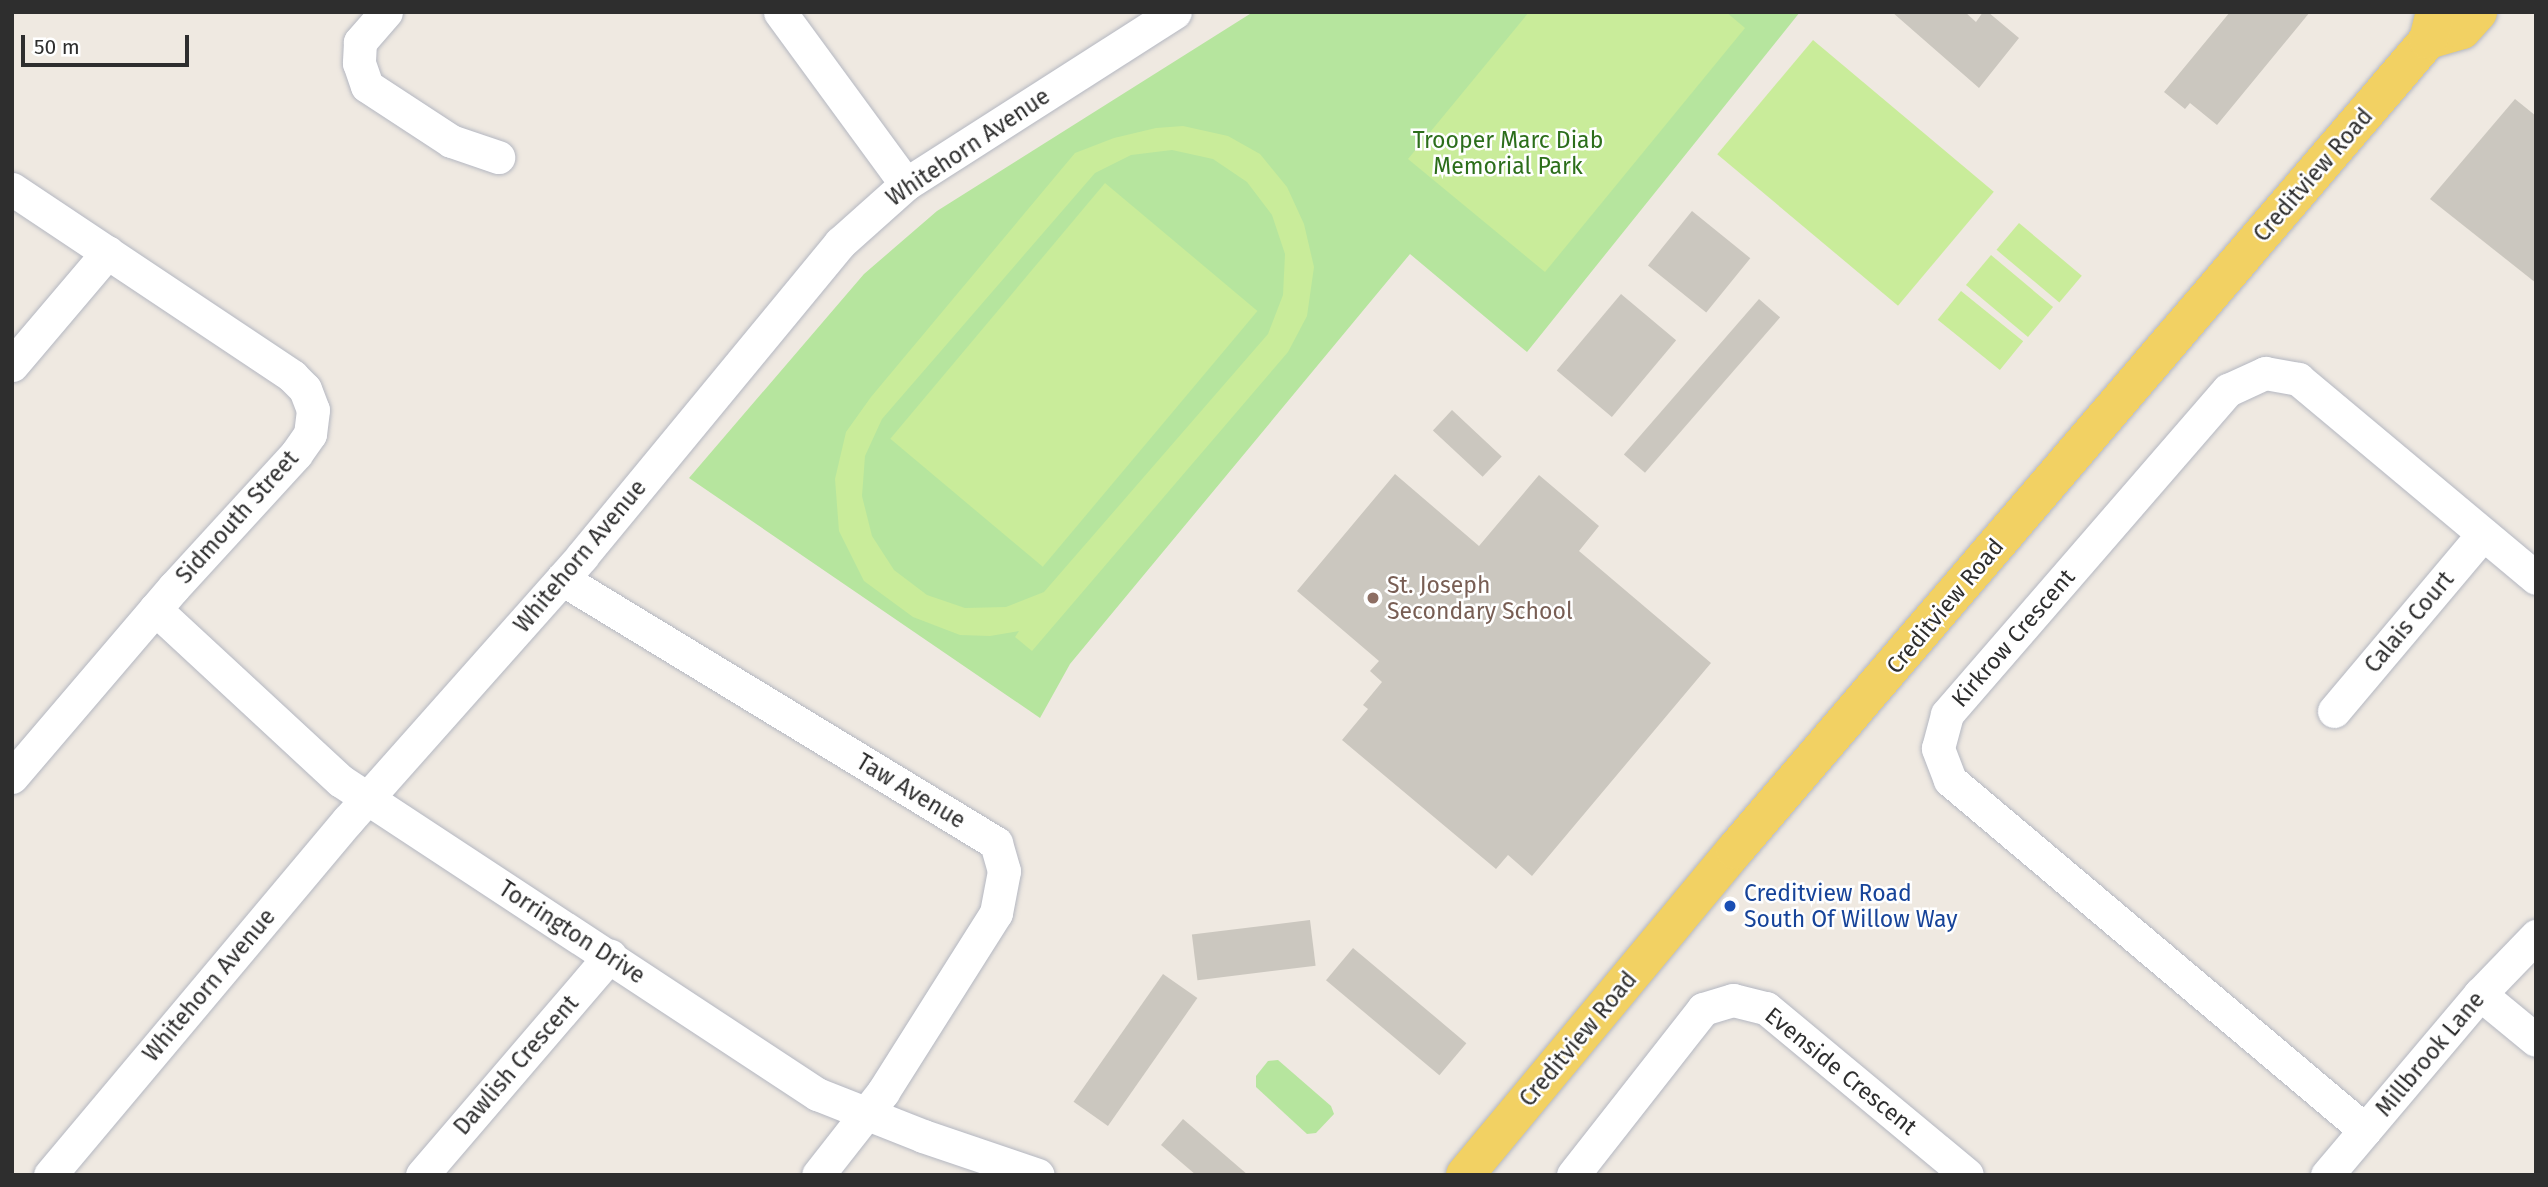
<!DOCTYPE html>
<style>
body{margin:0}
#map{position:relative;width:2548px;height:1187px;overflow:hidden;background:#efe9e1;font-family:"Fira Sans",sans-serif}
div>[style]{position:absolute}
.green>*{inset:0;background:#b6e59e}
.pitch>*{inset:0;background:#c9ec9a;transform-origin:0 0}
.building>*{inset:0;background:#cbc7bf;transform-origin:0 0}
.roads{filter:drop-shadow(0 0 2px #b4b7c1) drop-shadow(0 0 2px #b4b7c1)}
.minor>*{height:33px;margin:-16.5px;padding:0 16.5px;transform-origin:16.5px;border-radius:16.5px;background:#fff}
.major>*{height:38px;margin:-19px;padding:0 19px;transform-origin:19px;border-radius:19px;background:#f2d163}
.dots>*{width:19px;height:19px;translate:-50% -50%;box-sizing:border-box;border:4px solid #fff;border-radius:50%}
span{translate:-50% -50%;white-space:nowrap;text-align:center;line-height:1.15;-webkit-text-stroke:5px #fff;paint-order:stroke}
.park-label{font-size:23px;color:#2c6e1b}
.street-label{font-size:23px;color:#2e2e2e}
.education-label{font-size:23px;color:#785e54}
.left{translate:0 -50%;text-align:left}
.transit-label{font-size:23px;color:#164399}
.frame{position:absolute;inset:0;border:14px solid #2e2e2e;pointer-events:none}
.scale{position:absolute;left:21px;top:35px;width:168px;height:32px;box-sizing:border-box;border:4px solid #2e2e2e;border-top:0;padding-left:9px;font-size:21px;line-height:24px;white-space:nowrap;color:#2e2e2e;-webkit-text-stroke:5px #fff;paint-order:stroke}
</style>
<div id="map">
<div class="green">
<div style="clip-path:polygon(1253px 12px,1800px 12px,1527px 352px,1410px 254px,1070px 664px,1040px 718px,689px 478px,864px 274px,937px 211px)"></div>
<div style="clip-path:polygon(1278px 1060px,1331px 1106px,1334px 1114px,1316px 1133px,1307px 1134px,1256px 1087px,1256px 1076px,1268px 1061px)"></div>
</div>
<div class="pitch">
<div style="clip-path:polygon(1529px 12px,1726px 12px,1745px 28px,1545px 272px,1408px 159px)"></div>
<div style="left:1813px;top:40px;width:236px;height:149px;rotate:40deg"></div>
<div style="clip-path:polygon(evenodd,1183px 126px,1228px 136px,1260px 154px,1287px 187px,1304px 224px,1314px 267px,1307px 316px,1288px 352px,1032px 651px,1015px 637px,1019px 631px,990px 636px,960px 635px,913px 617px,864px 581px,839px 531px,835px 479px,846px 432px,871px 397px,1075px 153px,1114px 138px,1156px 128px,1183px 126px,1172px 150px,1213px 159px,1247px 182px,1272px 215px,1285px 254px,1283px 295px,1268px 334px,1044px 592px,1006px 607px,965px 608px,927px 595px,894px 570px,872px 536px,862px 496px,865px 456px,882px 419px,1095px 173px,1131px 155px,1172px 150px)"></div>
<div style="left:1105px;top:183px;width:199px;height:334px;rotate:40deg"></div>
<div style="left:2019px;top:223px;width:82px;height:35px;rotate:40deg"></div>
<div style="left:1991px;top:255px;width:81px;height:39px;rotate:40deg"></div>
<div style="left:1961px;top:291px;width:80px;height:37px;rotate:39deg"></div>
</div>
<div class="building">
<div style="clip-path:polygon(1892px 12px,1965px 12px,1976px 22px,1983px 12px,1988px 12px,2019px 38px,1979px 88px)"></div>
<div style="clip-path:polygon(2230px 12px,2310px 12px,2217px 125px,2190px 103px,2185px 109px,2164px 92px)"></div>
<div style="clip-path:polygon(2515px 99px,2536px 116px,2536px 283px,2430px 199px)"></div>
<div style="left:1692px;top:211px;width:75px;height:70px;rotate:39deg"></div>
<div style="left:1621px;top:294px;width:72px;height:100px;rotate:40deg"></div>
<div style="left:1759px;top:299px;width:28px;height:206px;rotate:41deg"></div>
<div style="left:1452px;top:410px;width:68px;height:28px;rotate:43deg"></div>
<div style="clip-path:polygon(1395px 474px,1479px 546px,1539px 475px,1599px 526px,1579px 551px,1711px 663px,1532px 876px,1508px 855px,1496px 869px,1342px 740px,1368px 709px,1363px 705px,1382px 682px,1370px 671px,1379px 661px,1297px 591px)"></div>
<div style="left:1310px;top:920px;width:46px;height:119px;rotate:83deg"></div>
<div style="left:1353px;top:948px;width:148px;height:42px;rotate:40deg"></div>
<div style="left:1163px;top:974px;width:42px;height:156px;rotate:35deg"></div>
<div style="clip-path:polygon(1183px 1119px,1248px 1175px,1196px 1175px,1161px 1145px)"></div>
</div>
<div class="roads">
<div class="minor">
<div style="left:386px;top:12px;width:40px;rotate:131deg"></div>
<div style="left:360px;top:42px;width:21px;rotate:93deg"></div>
<div style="left:359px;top:63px;width:24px;rotate:71deg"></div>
<div style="left:367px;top:86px;width:100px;rotate:33.2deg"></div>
<div style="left:451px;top:141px;width:50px;rotate:18.8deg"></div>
<div style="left:780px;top:12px;width:213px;rotate:53.8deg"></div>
<div style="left:12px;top:189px;width:337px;rotate:33.7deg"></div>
<div style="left:292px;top:376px;width:18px;rotate:45deg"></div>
<div style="left:305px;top:389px;width:22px;rotate:69deg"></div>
<div style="left:313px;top:410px;width:24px;rotate:97deg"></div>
<div style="left:310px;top:434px;width:24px;rotate:125deg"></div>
<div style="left:296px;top:454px;width:180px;rotate:132.5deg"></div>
<div style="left:174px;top:587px;width:250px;rotate:130.5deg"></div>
<div style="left:12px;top:365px;width:148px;rotate:-49.7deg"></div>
<div style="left:562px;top:579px;width:508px;rotate:31.31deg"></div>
<div style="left:996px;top:843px;width:29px;rotate:74deg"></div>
<div style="left:1004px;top:871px;width:43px;rotate:100.8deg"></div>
<div style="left:996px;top:913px;width:212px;rotate:122.3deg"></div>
<div style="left:883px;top:1092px;width:105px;rotate:128.1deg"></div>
<div style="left:155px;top:609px;width:253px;rotate:42.8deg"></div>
<div style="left:341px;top:781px;width:570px;rotate:33.33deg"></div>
<div style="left:817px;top:1094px;width:114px;rotate:21.6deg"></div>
<div style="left:923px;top:1136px;width:121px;rotate:18.7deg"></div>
<div style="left:2334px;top:711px;width:231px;rotate:-49.9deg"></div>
<div style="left:2480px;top:994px;width:72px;rotate:39.4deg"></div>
<div style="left:2365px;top:1130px;width:543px;rotate:-139.86deg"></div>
<div style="left:1950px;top:780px;width:34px;rotate:-111deg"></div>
<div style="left:1938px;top:748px;width:35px;rotate:-75deg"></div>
<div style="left:1947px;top:714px;width:429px;rotate:-49.1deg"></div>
<div style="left:2228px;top:390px;width:41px;rotate:-24.7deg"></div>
<div style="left:2265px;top:373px;width:34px;rotate:10deg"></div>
<div style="left:2298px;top:379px;width:310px;rotate:39.9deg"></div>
<div style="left:50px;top:1175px;width:463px;rotate:-50deg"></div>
<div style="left:348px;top:820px;width:353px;rotate:-48.4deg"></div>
<div style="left:582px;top:556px;width:406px;rotate:-50.5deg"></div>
<div style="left:840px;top:243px;width:89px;rotate:-41.8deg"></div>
<div style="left:906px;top:184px;width:319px;rotate:-32.6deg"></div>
<div style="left:422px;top:1175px;width:289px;rotate:-49.4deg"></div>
<div style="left:1573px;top:1175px;width:211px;rotate:-51.9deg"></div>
<div style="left:1703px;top:1009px;width:31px;rotate:-17deg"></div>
<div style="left:1733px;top:1000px;width:34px;rotate:14deg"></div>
<div style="left:1766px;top:1008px;width:261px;rotate:39.7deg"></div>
<div style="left:2327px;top:1175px;width:237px;rotate:-49.8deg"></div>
<div style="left:2480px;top:994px;width:81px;rotate:-46deg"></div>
</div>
<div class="major">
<div style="left:2428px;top:40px;width:35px;rotate:-16deg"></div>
<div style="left:2462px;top:30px;width:24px;rotate:-48deg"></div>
<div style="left:1465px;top:1175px;width:423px;rotate:-50.3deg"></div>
<div style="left:1735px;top:850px;width:1066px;rotate:-49.45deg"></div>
<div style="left:2428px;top:40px;width:29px;rotate:-76deg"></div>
</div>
</div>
<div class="dots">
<div style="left:1373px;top:598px;background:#8d6e63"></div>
<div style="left:1730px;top:906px;background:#1a4fb4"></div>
</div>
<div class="park-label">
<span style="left:1508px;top:153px">Trooper Marc Diab<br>Memorial Park</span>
</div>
<div class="street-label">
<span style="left:968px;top:147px;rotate:-34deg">Whitehorn Avenue</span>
<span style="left:2313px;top:175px;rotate:-49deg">Creditview Road</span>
<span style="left:237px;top:517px;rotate:-48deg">Sidmouth Street</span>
<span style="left:580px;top:556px;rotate:-50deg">Whitehorn Avenue</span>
<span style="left:1945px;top:606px;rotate:-50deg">Creditview Road</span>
<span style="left:2409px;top:622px;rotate:-50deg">Calais Court</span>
<span style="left:2013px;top:638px;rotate:-49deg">Kirkrow Crescent</span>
<span style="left:911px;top:791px;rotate:31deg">Taw Avenue</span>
<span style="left:572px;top:932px;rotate:33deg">Torrington Drive</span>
<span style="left:209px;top:985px;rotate:-50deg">Whitehorn Avenue</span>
<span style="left:1578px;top:1039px;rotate:-50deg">Creditview Road</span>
<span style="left:2430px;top:1054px;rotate:-50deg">Millbrook Lane</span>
<span style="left:516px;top:1065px;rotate:-49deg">Dawlish Crescent</span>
<span style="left:1841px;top:1071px;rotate:39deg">Evenside Crescent</span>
</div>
<div class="education-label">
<span class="left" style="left:1387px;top:598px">St. Joseph<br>Secondary School</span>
</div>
<div class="transit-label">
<span class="left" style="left:1744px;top:906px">Creditview Road<br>South Of Willow Way</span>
</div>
<div class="frame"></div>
<div class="scale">50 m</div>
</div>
